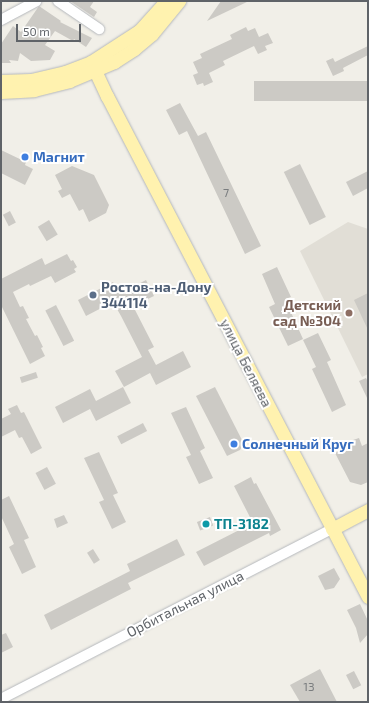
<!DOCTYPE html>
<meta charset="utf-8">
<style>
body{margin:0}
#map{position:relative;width:369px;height:703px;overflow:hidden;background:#f1efe8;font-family:"Exo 2",sans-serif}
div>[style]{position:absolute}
.education>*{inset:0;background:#e1ded6}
.building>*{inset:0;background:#cccac5;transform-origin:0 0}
.roads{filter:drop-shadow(0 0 1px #b5b8bc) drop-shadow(0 0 1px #b5b8bc)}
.minor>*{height:10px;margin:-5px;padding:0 5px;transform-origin:5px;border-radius:5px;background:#fff}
.major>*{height:13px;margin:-6.5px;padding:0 6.5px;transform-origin:6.5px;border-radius:6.5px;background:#fff2af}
.dots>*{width:11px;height:11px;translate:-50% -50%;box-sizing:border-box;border:2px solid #fff;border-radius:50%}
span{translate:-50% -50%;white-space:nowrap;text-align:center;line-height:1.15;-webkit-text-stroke:4px #fff;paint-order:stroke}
.number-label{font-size:12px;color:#7a7d7f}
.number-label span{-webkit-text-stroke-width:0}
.shop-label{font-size:14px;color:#366cbe;font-weight:700}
.left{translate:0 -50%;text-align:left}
.service-label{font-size:14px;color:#4e5e75;font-weight:700}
.education-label{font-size:14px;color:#785e54;font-weight:700}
.right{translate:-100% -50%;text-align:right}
.street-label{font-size:14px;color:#5f6368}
.culture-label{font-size:14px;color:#0d838f;font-weight:700}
.frame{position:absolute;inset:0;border:2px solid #5f6368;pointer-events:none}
.scale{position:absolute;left:16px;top:24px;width:65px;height:18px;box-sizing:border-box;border:2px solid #5f6368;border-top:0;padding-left:5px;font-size:12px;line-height:14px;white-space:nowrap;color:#5f6368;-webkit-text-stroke:3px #fff;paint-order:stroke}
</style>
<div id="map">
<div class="education">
<div style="clip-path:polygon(348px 222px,368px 229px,368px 374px,362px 377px,300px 251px)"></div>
</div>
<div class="building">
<div style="clip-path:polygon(70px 1px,94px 1px,90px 7px,97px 12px,94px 17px)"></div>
<div style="clip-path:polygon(221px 1px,249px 1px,207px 21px)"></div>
<div style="clip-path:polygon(39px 6px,61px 21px,60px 22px,92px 38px,86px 47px,74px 39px,73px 41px,55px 31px,45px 45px,55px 51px,50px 60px,31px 61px,20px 53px,18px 61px,9px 60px,11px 63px,1px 63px,1px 44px,13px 26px,21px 32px)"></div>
<div style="clip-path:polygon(246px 27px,248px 31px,255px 28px,259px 37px,268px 33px,273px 43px,265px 46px,267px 50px,258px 54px,254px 46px,223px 61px,225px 65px,209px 73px,213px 82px,204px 86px,203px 83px,197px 85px,193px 75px,198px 73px,193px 62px,202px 58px,200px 54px,232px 39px,230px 35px)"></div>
<div style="clip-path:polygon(368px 46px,368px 55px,343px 68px,344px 71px,333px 76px,326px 61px,333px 58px,335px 62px)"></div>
<div style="left:368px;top:81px;width:20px;height:114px;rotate:90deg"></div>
<div style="clip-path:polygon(180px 103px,198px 136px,206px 132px,261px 246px,245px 254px,187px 131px,179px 135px,166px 110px)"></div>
<div style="clip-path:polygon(1px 150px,26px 162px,25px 165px,33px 169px,25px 185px,1px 173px)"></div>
<div style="left:300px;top:164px;width:59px;height:18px;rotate:64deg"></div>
<div style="clip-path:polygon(72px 166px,94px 175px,109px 205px,106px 213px,89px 222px,83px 209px,79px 211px,70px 194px,62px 198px,58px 191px,62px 189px,55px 175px)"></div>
<div style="clip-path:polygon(368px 171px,368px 188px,353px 196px,346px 182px)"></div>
<div style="left:10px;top:211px;width:13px;height:8px;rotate:63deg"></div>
<div style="left:49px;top:220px;width:17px;height:13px;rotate:59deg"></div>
<div style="clip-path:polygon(67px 254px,71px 261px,73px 260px,77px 267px,74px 269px,76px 272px,55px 283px,51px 276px,30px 286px,29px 284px,13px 292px,20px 307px,23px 306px,29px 318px,26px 319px,35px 336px,37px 335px,43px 347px,41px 348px,45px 356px,30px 364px,1px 305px,1px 279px,42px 258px,45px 265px)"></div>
<div style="clip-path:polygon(277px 267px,291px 297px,285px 299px,303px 339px,288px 346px,269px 307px,275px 304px,262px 274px)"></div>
<div style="clip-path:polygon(146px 280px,154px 296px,133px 306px,154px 347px,148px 350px,156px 365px,183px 351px,191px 367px,156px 385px,150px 373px,124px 387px,115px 371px,142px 357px,121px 316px,113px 302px,86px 316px,78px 300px,113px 282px,119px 294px)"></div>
<div style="clip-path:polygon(368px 293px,368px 330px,354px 300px)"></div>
<div style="left:56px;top:305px;width:40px;height:12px;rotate:63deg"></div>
<div style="clip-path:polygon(318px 333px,331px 360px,327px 362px,346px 405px,332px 412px,312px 369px,316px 367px,303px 340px)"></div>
<div style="left:36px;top:372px;width:6px;height:17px;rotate:72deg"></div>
<div style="clip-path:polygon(366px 378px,368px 382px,368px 400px,359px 381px)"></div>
<div style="clip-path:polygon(123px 387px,131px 403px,96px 421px,90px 409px,63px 423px,55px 407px,90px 389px,96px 401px)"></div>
<div style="clip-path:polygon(215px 387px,244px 444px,240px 450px,227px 456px,196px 396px)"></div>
<div style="clip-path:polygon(17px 405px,21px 413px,24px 412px,42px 448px,31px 454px,22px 437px,19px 438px,15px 430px,1px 437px,1px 419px,11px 414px,8px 409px)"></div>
<div style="clip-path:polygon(186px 407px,205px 448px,200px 451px,213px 478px,199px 484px,186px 457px,191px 455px,171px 413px)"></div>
<div style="left:143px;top:423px;width:9px;height:29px;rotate:63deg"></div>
<div style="clip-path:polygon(359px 438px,362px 446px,368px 443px,368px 482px,361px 485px,350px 482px,335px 453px,352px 445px,350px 441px)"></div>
<div style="clip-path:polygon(99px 452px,118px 493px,113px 495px,126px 522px,112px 529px,99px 502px,104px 500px,84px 458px)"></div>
<div style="left:47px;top:467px;width:19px;height:13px;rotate:62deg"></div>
<div style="clip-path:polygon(251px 477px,254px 484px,256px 483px,281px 530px,270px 536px,269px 533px,204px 566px,196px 552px,253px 523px,234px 486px)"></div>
<div style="clip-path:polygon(9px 496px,29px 538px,24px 540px,36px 567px,22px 574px,9px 547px,14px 544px,1px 516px,1px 500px)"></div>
<div style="clip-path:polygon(64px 515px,68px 523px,57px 528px,54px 519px)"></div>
<div style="left:210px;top:517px;width:9px;height:14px;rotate:69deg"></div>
<div style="clip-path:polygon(177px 539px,185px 555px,128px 583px,131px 589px,51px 630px,44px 615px,130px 571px,127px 564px)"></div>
<div style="left:93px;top:549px;width:13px;height:7px;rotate:58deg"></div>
<div style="clip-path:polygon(334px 568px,340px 579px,334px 588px,325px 590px,318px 576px)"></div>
<div style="clip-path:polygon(360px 604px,368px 621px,368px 634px,360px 643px,356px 628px,347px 610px)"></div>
<div style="clip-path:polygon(6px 633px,13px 647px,1px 653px,1px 635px)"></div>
<div style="clip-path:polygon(320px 669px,337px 702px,300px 702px,290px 685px)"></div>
<div style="left:354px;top:671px;width:16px;height:9px;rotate:63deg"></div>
</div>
<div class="roads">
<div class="minor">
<div style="left:58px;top:1px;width:50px;rotate:34.3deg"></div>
<div style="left:1px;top:20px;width:40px;rotate:-28deg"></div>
<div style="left:1px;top:699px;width:372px;rotate:-27.2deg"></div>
</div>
<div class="major">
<div style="left:91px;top:62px;width:38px;rotate:65deg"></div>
<div style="left:107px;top:96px;width:565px;rotate:62.48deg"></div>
<div style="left:1px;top:81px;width:30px;rotate:-2deg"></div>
<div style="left:31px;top:80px;width:35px;rotate:-13deg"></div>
<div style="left:65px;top:72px;width:28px;rotate:-21deg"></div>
<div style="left:91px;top:62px;width:57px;rotate:-32.9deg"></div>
<div style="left:139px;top:31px;width:40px;rotate:-48deg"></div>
<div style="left:1px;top:92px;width:33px;rotate:-3deg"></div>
<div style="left:34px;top:90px;width:36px;rotate:-14deg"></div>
<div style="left:69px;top:81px;width:49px;rotate:-22.9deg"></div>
<div style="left:114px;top:62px;width:24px;rotate:-33deg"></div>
<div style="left:134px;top:49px;width:23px;rotate:-40deg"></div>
<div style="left:152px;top:34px;width:43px;rotate:-50.7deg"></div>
<div style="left:332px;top:529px;width:41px;rotate:-27.8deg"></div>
</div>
</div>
<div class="dots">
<div style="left:25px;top:157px;background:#3f7fe0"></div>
<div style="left:93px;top:295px;background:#5c6f8a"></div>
<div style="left:349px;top:313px;background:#8d6e63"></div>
<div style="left:234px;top:444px;background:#3f7fe0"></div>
<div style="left:206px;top:524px;background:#0f9aa8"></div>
</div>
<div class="number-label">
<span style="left:226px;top:193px">7</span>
<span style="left:309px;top:687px">13</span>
</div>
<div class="shop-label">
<span class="left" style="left:33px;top:157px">Магнит</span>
<span class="left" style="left:242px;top:444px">Солнечный Круг</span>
</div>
<div class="service-label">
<span class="left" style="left:101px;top:295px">Ростов-на-Дону<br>344114</span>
</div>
<div class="education-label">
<span class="right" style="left:341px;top:313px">Детский<br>сад №304</span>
</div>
<div class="street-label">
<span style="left:246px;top:363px;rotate:63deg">улица Беляева</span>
<span style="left:185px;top:604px;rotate:-27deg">Орбитальная улица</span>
</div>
<div class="culture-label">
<span class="left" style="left:214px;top:524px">ТП-3182</span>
</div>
<div class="frame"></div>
<div class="scale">50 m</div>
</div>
